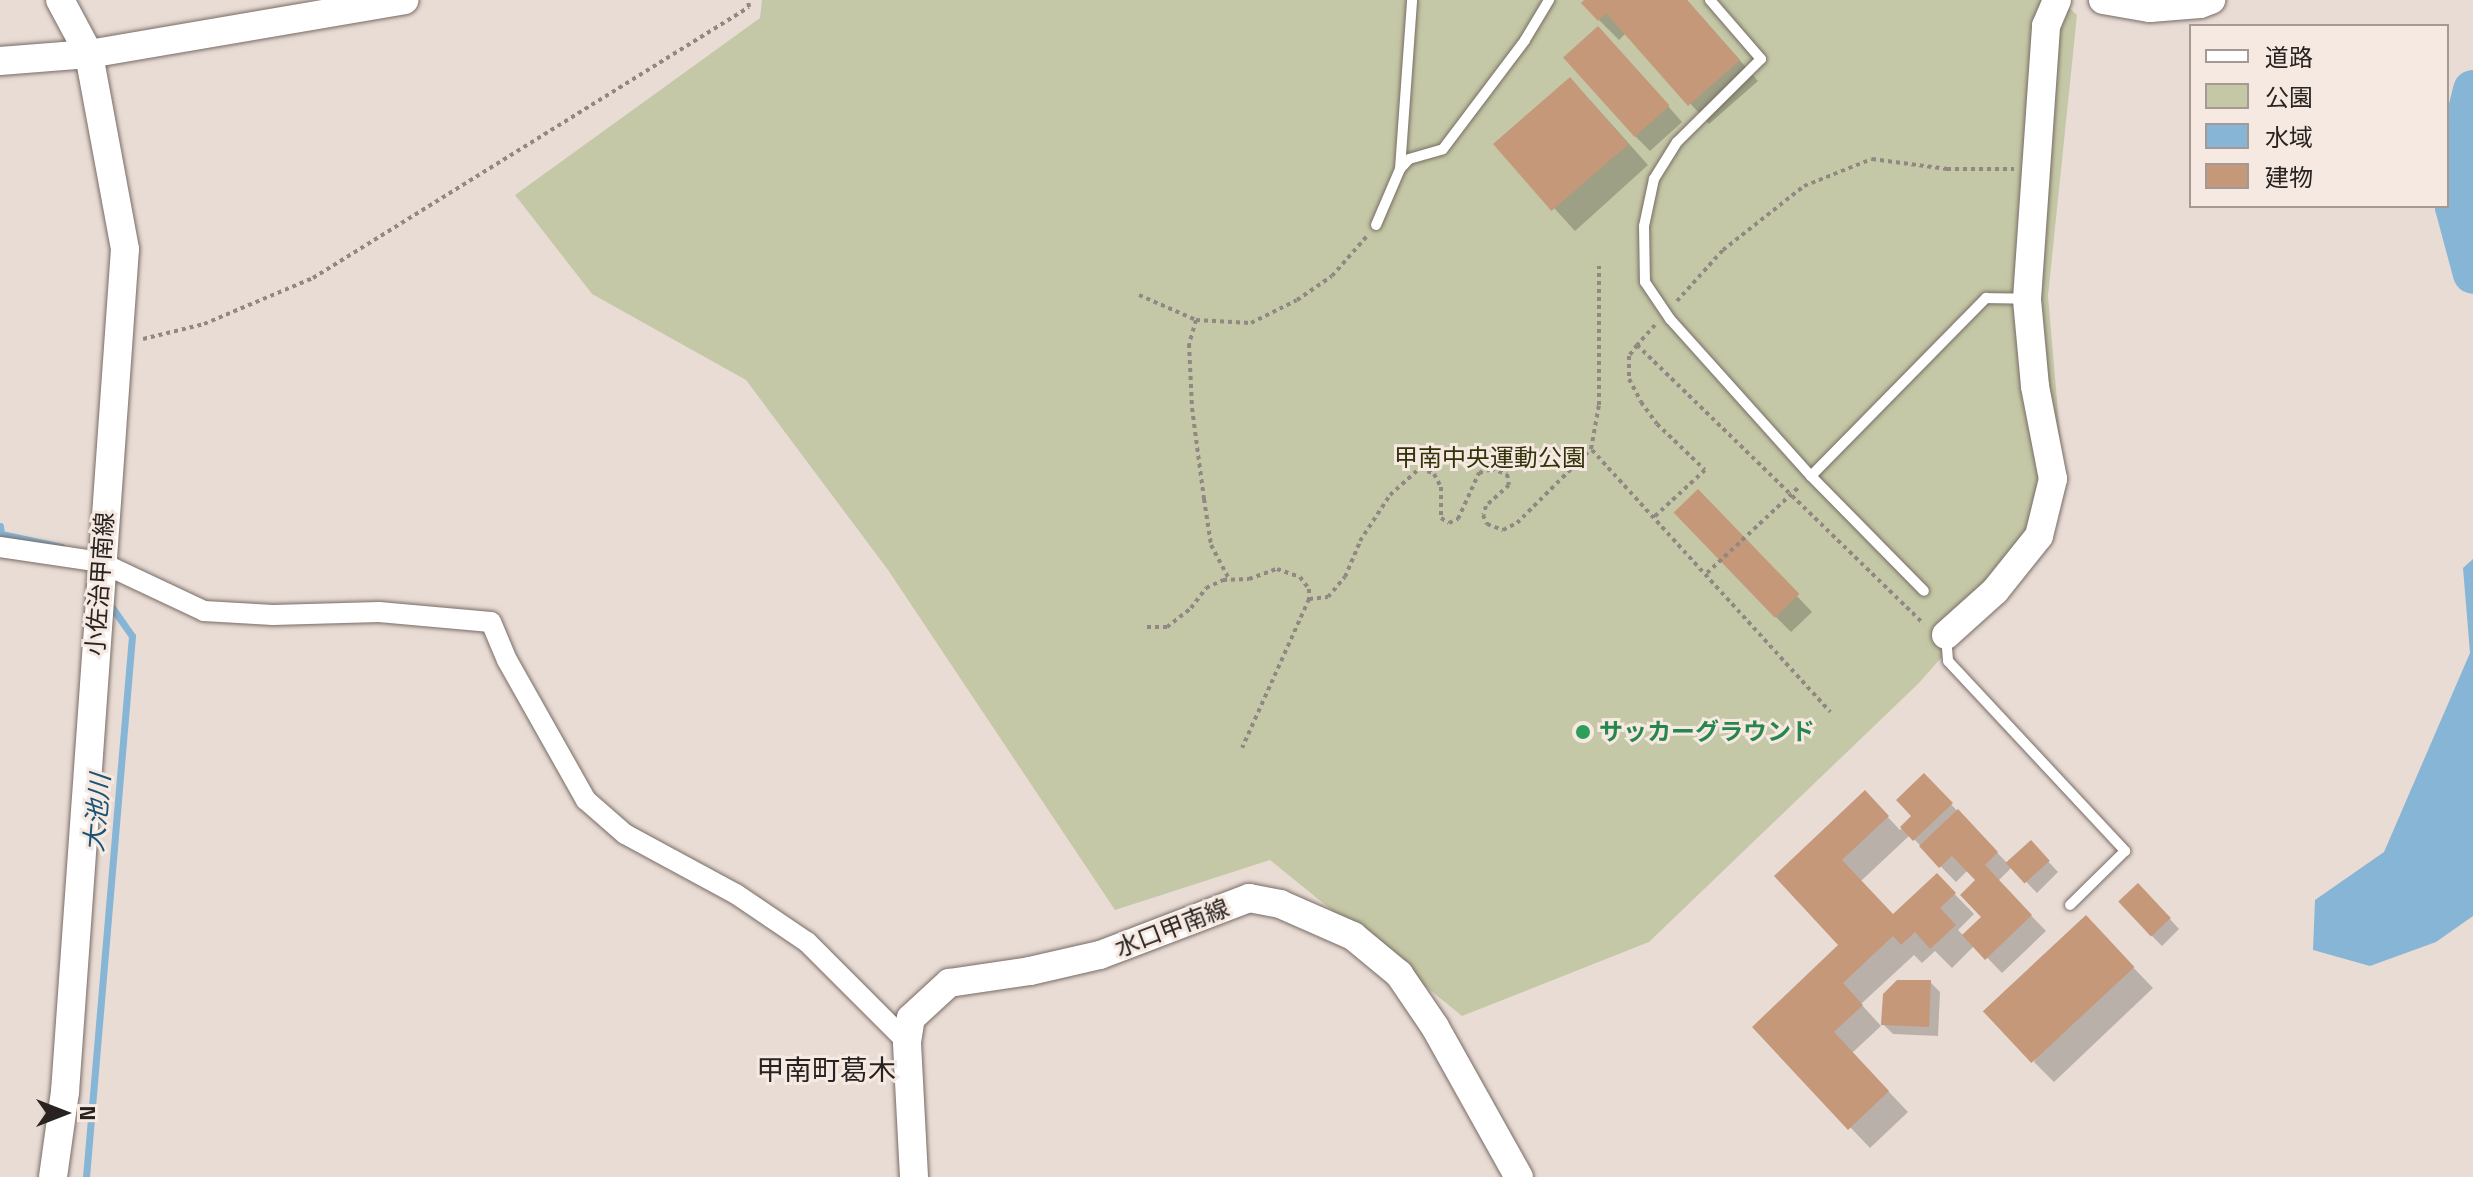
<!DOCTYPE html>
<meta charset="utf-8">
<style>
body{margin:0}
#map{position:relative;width:2473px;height:1177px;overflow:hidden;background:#e9dcd5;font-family:"Titillium Web","Noto Sans JP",sans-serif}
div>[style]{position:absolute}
.green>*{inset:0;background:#c5c8a6}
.water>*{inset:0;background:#86b5d6}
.shadow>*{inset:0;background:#0003}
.stream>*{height:7px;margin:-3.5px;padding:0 3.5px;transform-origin:3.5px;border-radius:3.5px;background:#86b5d6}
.river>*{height:40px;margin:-20px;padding:0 20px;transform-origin:20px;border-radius:20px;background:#86b5d6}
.building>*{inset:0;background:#c5987a;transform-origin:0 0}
.path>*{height:4px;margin-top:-2px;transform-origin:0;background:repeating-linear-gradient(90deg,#918783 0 4px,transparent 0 8px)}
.roads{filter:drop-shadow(0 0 2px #786c66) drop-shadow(0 0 2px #786c66)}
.lane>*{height:10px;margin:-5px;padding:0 5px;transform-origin:5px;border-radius:5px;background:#fff}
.street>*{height:20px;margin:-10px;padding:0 10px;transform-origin:10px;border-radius:10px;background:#fff}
.secondary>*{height:28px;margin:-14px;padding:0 14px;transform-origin:14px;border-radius:14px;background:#fff}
.dots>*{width:22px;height:22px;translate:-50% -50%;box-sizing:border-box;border:4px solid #f6e9e2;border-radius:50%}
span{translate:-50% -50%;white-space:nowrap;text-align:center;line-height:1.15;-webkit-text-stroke:6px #f6e9e2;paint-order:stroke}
.park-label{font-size:24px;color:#32330a}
.street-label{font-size:24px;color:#282321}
.leisure-label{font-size:24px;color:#27864d;font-weight:700}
.left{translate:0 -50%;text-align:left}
.water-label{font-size:26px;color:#1c5475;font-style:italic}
.quarter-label{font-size:28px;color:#282321}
.legend{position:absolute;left:2189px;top:24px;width:260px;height:184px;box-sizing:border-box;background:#f6e9e2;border:2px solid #a49a95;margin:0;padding:10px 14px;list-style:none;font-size:24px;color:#282321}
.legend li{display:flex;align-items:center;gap:16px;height:40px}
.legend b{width:40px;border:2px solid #a49a95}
.north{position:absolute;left:24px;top:1073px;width:80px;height:80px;-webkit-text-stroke:6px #f6e9e2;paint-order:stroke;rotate:90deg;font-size:22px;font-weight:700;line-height:32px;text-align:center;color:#282321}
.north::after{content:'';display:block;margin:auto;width:28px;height:36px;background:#282321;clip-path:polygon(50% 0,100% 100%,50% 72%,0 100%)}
</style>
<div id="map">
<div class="green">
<div style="clip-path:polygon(762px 0,2060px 0,2077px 15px,2048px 296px,2062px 458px,2049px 535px,1919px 683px,1649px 942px,1462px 1016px,1270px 860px,1115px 910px,888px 570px,746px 380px,592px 294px,515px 195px,760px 18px)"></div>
</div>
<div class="water">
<div style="clip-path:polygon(2473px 559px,2473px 916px,2436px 942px,2370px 966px,2313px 950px,2315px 900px,2384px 852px,2470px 653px,2463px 568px)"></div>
</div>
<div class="shadow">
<div style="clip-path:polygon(1587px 0,1687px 0,1758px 81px,1709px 124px,1626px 33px,1619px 40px,1599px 20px)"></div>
<div style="clip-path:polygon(1613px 44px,1682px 122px,1650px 151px,1635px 136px)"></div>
<div style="clip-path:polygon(1590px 100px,1648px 165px,1575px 231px,1497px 145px)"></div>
<div style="clip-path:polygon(1713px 507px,1812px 612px,1791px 632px,1776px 617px)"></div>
<div style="clip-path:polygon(evenodd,1924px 776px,2008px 864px,2030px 842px,2058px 872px,2037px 893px,2012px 867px,1998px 881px,2046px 931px,2002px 973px,1975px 945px,1952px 968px,1935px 951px,1922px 963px,1914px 955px,1861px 1004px,1881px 1026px,1852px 1053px,1908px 1112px,1870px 1148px,1755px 1027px,1841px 945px,1777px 876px,1865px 793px,1900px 830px,1914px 816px,1924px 776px,1910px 835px,1956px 882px,1968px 870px,1978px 880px,1984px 917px,1964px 936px,1958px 930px,1974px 914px,1937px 876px,1894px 917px,1861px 881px,1910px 835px)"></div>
<div style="clip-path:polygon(2148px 895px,2179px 929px,2162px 946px,2152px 936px)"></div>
<div style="clip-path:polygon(2105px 938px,2153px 988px,2054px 1082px,2034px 1062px)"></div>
<div style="clip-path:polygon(1930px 982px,1940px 992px,1938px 1036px,1893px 1034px,1883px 1024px)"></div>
</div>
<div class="stream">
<div style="left:0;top:526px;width:8px;rotate:83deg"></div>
<div style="left:1px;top:534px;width:62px;rotate:12deg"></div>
<div style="left:86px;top:1177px;width:543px;rotate:-85.14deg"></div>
<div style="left:132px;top:636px;width:38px;rotate:-125deg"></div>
</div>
<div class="river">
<div style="left:2473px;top:90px;width:58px;rotate:104deg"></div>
<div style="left:2459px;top:146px;width:61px;rotate:93.8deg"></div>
<div style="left:2455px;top:207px;width:69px;rotate:75deg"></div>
</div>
<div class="building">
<div style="clip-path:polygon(1584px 0,1687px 0,1740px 60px,1688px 106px,1606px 13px,1598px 21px,1581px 3px)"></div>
<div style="left:1598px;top:26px;width:107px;height:47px;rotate:48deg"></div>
<div style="left:1570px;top:77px;width:89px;height:102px;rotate:49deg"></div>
<div style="left:1698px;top:489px;width:146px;height:34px;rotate:46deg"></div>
<div style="clip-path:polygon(1924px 773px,1953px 803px,1913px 841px,1900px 827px,1911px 816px,1896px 800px)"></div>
<div style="clip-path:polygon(1865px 790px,1889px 816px,1842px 860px,1893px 914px,1937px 873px,1956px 893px,1940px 908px,1956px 925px,1930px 949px,1915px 932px,1901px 945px,1893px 936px,1843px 983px,1863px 1005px,1834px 1032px,1889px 1091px,1848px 1130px,1752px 1027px,1838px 945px,1774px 876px)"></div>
<div style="clip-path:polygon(1958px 809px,1998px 852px,1985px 865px,2032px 915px,1985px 960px,1962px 935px,1981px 917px,1960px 895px,1975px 880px,1952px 856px,1939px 868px,1919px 846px)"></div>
<div style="left:2031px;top:840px;width:28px;height:34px;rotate:48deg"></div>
<div style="left:2138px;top:883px;width:48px;height:27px;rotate:47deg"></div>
<div style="left:2086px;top:915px;width:71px;height:141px;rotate:47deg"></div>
<div style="clip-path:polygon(1897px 980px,1931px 980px,1929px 1027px,1881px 1025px,1883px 994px)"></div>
</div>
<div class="path">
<div style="left:1139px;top:295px;width:62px;rotate:23.7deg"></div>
<div style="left:1196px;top:320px;width:55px;rotate:3.1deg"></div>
<div style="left:1251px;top:323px;width:51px;rotate:-26.6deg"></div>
<div style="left:1297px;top:300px;width:42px;rotate:-34.4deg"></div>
<div style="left:1332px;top:276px;width:53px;rotate:-48.8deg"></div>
<div style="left:1677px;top:301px;width:69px;rotate:-48deg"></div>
<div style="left:1723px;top:250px;width:103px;rotate:-38.3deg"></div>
<div style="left:1804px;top:186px;width:73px;rotate:-21.7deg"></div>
<div style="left:1872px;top:159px;width:76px;rotate:7.6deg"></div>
<div style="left:1947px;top:169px;width:67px"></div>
<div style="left:1196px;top:320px;width:25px;rotate:106deg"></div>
<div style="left:1189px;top:344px;width:64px;rotate:87.3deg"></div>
<div style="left:1192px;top:408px;width:92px;rotate:82.5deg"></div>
<div style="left:1204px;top:499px;width:47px;rotate:81.3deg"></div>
<div style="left:1211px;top:545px;width:40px;rotate:62deg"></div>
<div style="left:1655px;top:325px;width:27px;rotate:132deg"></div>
<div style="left:1637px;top:345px;width:400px;rotate:44.2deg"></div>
<div style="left:143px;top:339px;width:63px;rotate:-13.8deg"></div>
<div style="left:204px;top:324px;width:118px;rotate:-22.9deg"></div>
<div style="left:313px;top:278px;width:513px;rotate:-31.86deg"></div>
<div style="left:749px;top:7px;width:7px;rotate:-98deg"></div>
<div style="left:1637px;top:345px;width:14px;rotate:126deg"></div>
<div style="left:1629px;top:356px;width:23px;rotate:90deg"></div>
<div style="left:1629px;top:379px;width:26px;rotate:62deg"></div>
<div style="left:1641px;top:402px;width:27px;rotate:54deg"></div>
<div style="left:1657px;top:424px;width:66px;rotate:43.8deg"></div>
<div style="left:1705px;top:470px;width:69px;rotate:137.3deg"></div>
<div style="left:1592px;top:450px;width:354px;rotate:47.7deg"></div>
<div style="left:1707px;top:573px;width:127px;rotate:-43.1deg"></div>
<div style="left:1309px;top:599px;width:19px;rotate:-6deg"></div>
<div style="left:1328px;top:597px;width:26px;rotate:-50deg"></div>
<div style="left:1345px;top:577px;width:39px;rotate:-67deg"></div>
<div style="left:1360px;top:541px;width:55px;rotate:-56.9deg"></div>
<div style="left:1390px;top:495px;width:40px;rotate:-42deg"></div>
<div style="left:1420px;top:468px;width:15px;rotate:23deg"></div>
<div style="left:1434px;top:474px;width:15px;rotate:62deg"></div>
<div style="left:1441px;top:487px;width:31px;rotate:90deg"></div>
<div style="left:1441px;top:518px;width:9px;rotate:32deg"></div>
<div style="left:1449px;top:523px;width:10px;rotate:-24deg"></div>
<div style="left:1458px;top:519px;width:51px;rotate:-65.5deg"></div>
<div style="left:1479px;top:473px;width:13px;rotate:-18deg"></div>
<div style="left:1491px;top:469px;width:17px;rotate:17deg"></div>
<div style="left:1507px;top:474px;width:11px;rotate:80deg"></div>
<div style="left:1509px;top:485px;width:31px;rotate:138deg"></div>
<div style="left:1486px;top:506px;width:9px;rotate:108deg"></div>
<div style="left:1483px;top:515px;width:10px;rotate:66deg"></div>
<div style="left:1487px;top:524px;width:17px;rotate:21deg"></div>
<div style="left:1503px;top:530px;width:16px;rotate:-27deg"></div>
<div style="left:1517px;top:523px;width:105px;rotate:-45deg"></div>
<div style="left:1591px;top:449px;width:45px;rotate:-79.7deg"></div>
<div style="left:1599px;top:405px;width:139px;rotate:-90deg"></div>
<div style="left:1147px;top:627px;width:20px"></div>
<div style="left:1167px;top:627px;width:31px;rotate:-38deg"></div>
<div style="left:1191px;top:608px;width:25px;rotate:-53deg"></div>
<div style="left:1206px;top:588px;width:19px;rotate:-25deg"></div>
<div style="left:1223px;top:580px;width:26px;rotate:-2deg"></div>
<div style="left:1249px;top:579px;width:30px;rotate:-20deg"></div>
<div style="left:1277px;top:569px;width:24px;rotate:19deg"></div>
<div style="left:1300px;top:577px;width:15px;rotate:53deg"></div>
<div style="left:1309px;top:589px;width:10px;rotate:90deg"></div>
<div style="left:1309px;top:599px;width:163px;rotate:114.2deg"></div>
</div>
<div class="roads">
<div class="lane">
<div style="left:1710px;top:0;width:78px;rotate:49.2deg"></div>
<div style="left:1761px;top:59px;width:118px;rotate:135.3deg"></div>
<div style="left:1677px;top:142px;width:44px;rotate:121.9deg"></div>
<div style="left:1654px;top:179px;width:48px;rotate:102deg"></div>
<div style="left:1644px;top:226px;width:56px;rotate:89deg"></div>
<div style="left:1645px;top:282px;width:45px;rotate:56deg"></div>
<div style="left:1670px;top:319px;width:211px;rotate:48.1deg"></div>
<div style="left:1811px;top:476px;width:161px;rotate:45.5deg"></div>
<div style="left:1400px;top:169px;width:13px;rotate:-48deg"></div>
<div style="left:1409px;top:159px;width:35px;rotate:-16deg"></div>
<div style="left:1443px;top:149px;width:136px;rotate:-53deg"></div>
<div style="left:1525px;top:40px;width:47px;rotate:-59deg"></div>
<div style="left:1376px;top:225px;width:61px;rotate:-66.8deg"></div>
<div style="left:1400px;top:169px;width:169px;rotate:-85.9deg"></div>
<div style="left:1811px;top:476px;width:250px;rotate:-45.5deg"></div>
<div style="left:1986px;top:298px;width:39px;rotate:1deg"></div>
<div style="left:1946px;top:637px;width:24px;rotate:85deg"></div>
<div style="left:1948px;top:661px;width:260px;rotate:47deg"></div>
<div style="left:2125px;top:851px;width:77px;rotate:135.5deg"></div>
</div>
<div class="street">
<div style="left:0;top:547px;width:101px;rotate:8.5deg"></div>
<div style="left:100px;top:562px;width:115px;rotate:25.2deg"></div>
<div style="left:204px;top:611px;width:69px;rotate:3.3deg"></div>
<div style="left:273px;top:615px;width:106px;rotate:-1.6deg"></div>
<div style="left:379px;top:612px;width:112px;rotate:5.1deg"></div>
<div style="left:491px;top:622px;width:41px;rotate:67.2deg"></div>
<div style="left:507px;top:660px;width:161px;rotate:60.6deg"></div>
<div style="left:586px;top:800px;width:52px;rotate:41.1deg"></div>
<div style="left:625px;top:834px;width:126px;rotate:28.4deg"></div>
<div style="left:736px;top:894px;width:86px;rotate:34.1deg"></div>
<div style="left:807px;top:942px;width:141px;rotate:45deg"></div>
</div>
<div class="secondary">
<div style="left:2103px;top:0;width:48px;rotate:9.7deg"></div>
<div style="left:2150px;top:8px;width:50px;rotate:-4.6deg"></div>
<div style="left:2200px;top:4px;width:12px;rotate:-20deg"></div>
<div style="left:0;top:61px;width:89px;rotate:-4.5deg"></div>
<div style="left:89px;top:54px;width:320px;rotate:-9.7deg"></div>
<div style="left:1946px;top:635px;width:66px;rotate:-41.9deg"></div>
<div style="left:1995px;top:591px;width:70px;rotate:-51.3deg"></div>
<div style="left:2039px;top:536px;width:59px;rotate:-76.2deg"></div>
<div style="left:2053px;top:479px;width:95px;rotate:-101deg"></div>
<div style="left:2035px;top:386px;width:87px;rotate:-95.3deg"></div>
<div style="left:2027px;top:299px;width:274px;rotate:-86deg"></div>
<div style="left:2046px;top:26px;width:28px;rotate:-67deg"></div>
<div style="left:53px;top:1177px;width:86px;rotate:-82deg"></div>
<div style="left:65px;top:1092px;width:845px;rotate:-85.93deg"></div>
<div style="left:125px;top:249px;width:198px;rotate:-100.5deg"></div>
<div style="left:89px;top:54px;width:61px;rotate:-118.2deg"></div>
<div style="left:914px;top:1177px;width:135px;rotate:-93deg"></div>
<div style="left:907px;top:1042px;width:24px;rotate:-81deg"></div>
<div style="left:911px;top:1018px;width:52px;rotate:-42.6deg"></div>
<div style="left:949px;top:983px;width:82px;rotate:-8.4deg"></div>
<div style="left:1030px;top:971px;width:72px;rotate:-12.9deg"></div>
<div style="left:1100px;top:955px;width:160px;rotate:-20.9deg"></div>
<div style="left:1249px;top:898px;width:32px;rotate:11deg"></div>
<div style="left:1280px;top:904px;width:80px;rotate:23.7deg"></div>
<div style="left:1353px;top:936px;width:60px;rotate:39.6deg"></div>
<div style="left:1399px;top:974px;width:64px;rotate:55.8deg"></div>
<div style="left:1435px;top:1027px;width:172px;rotate:60.8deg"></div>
</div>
</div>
<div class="dots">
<div style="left:1583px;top:732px;background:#2e9e5b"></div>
</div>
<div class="park-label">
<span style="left:1490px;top:458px">甲南中央運動公園</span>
</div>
<div class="street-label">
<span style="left:100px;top:584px;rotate:-86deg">小佐治甲南線</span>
<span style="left:1172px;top:928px;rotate:-21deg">水口甲南線</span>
</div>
<div class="leisure-label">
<span class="left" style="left:1599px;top:732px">サッカーグラウンド</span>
</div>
<div class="water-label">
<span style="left:97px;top:813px;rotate:-85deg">大池川</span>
</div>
<div class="quarter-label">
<span style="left:826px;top:1070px">甲南町葛木</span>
</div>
<ul class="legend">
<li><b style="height:10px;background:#fff"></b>道路</li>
<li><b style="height:22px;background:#c5c8a6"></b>公園</li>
<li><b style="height:22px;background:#86b5d6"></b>水域</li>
<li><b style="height:22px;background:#c5987a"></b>建物</li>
</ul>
<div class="north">N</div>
</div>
